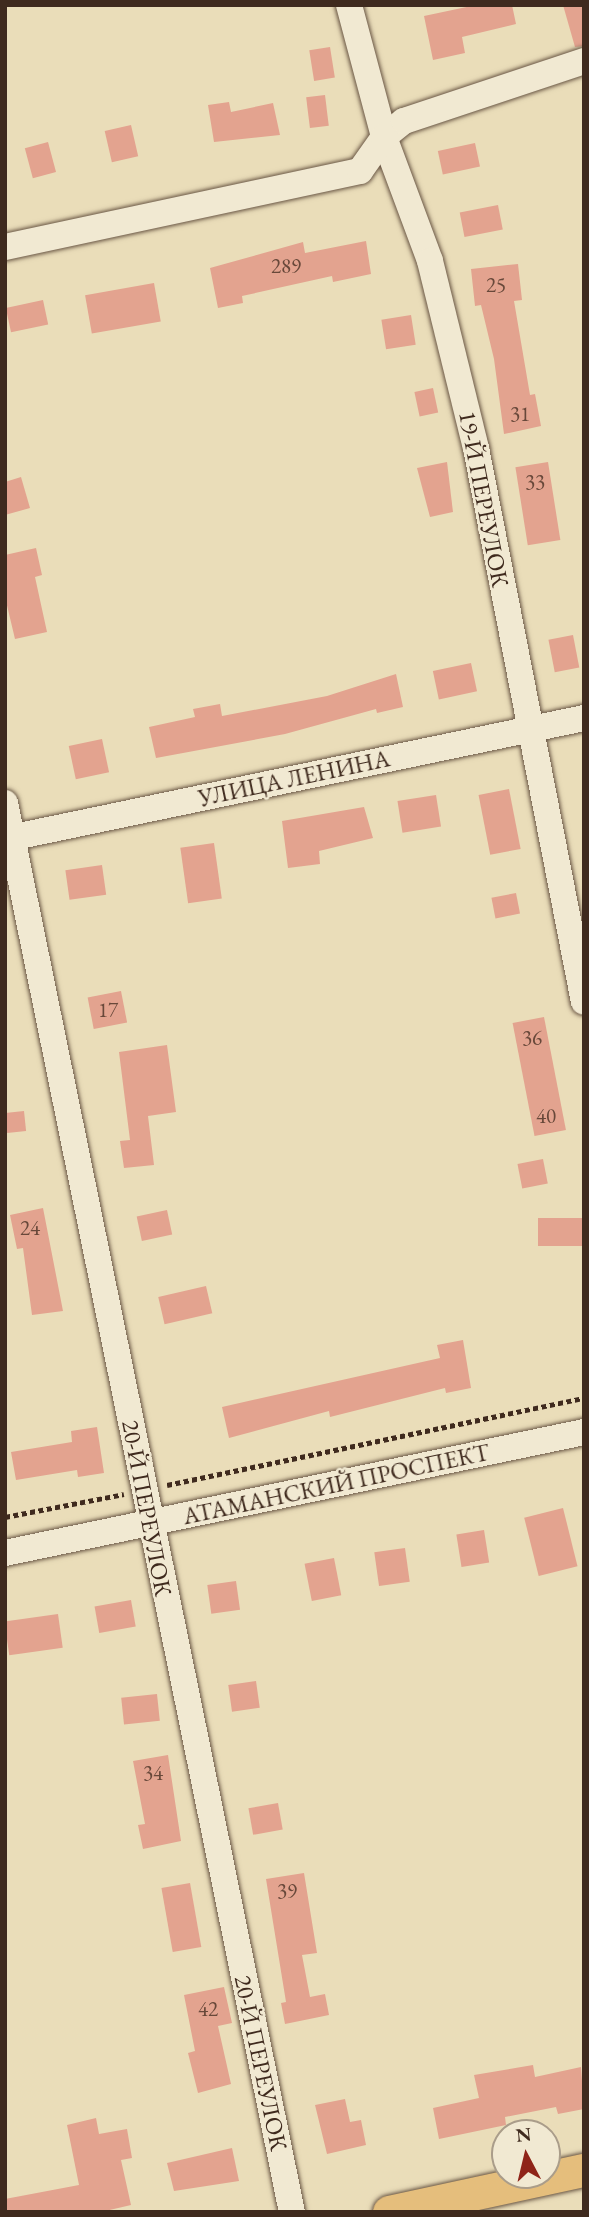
<!DOCTYPE html>
<meta charset="utf-8">
<style>
body{margin:0}
#map{position:relative;width:589px;height:2217px;overflow:hidden;background:#eaddb9;font-family:"EB Garamond",serif}
div>[style]{position:absolute}
.building>*{inset:0;background:#e3a38f;transform-origin:0 0}
.path>*{height:4.5px;margin-top:-2.25px;transform-origin:0;background:repeating-linear-gradient(90deg,#3f2a1e 0 5px,transparent 0 8.5px)}
.roads{filter:drop-shadow(0 0 2px #6a5745) drop-shadow(0 0 2px #6a5745)}
.minor>*{height:26px;margin:-13px;padding:0 13px;transform-origin:13px;border-radius:13px;background:#f1e9d2}
.major>*{height:33px;margin:-16.5px;padding:0 16.5px;transform-origin:16.5px;border-radius:16.5px;background:#e5be7c}
span{translate:-50% -50%;white-space:nowrap;text-align:center;line-height:1.15;-webkit-text-stroke:5px #f1e9d2;paint-order:stroke}
.number-label{font-size:21px;color:#68483a}
.number-label span{-webkit-text-stroke-width:0}
.street-label{font-size:24px;color:#3f2a1e}
.frame{position:absolute;inset:0;border:7px solid #3f2a1e;pointer-events:none}
.north{position:absolute;left:491px;top:2119px;width:70px;height:70px;box-sizing:border-box;background:#f1e9d2;border:2px solid #aa9d8a;border-radius:50%;rotate:353deg;font-size:19px;font-weight:700;line-height:28px;text-align:center;color:#3f2a1e}
.north::after{content:'';display:block;margin:auto;width:24px;height:32px;background:#8f2418;clip-path:polygon(50% 0,100% 100%,50% 72%,0 100%)}
</style>
<div id="map">
<div class="building">
<div style="clip-path:polygon(476px 5px,512px 5px,516px 24px,462px 37px,465px 53px,433px 60px,424px 16px)"></div>
<div style="clip-path:polygon(563px 5px,584px 5px,584px 46px,575px 47px)"></div>
<div style="left:330px;top:47px;width:31px;height:21px;rotate:81deg"></div>
<div style="left:325px;top:95px;width:31px;height:19px;rotate:83deg"></div>
<div style="clip-path:polygon(229px 102px,231px 112px,273px 103px,280px 135px,214px 142px,208px 105px)"></div>
<div style="left:131px;top:125px;width:32px;height:27px;rotate:77deg"></div>
<div style="left:48px;top:142px;width:31px;height:24px;rotate:75deg"></div>
<div style="left:475px;top:143px;width:24px;height:38px;rotate:78deg"></div>
<div style="left:498px;top:205px;width:25px;height:39px;rotate:79deg"></div>
<div style="clip-path:polygon(366px 241px,371px 274px,333px 282px,332px 276px,242px 296px,243px 303px,218px 308px,210px 268px,303px 242px,305px 253px)"></div>
<div style="clip-path:polygon(518px 264px,522px 300px,514px 301px,530px 395px,535px 394px,541px 426px,504px 434px,494px 359px,481px 305px,475px 306px,471px 269px)"></div>
<div style="left:154px;top:283px;width:39px;height:70px;rotate:80deg"></div>
<div style="left:43px;top:300px;width:25px;height:38px;rotate:78deg"></div>
<div style="left:411px;top:315px;width:30px;height:30px;rotate:81deg"></div>
<div style="left:433px;top:388px;width:25px;height:19px;rotate:78deg"></div>
<div style="clip-path:polygon(447px 462px,453px 512px,430px 517px,417px 468px)"></div>
<div style="left:548px;top:462px;width:79px;height:33px;rotate:81deg"></div>
<div style="clip-path:polygon(21px 477px,30px 508px,5px 515px,5px 482px)"></div>
<div style="clip-path:polygon(36px 548px,42px 575px,35px 577px,47px 632px,15px 639px,5px 597px,5px 555px)"></div>
<div style="left:573px;top:635px;width:33px;height:25px;rotate:79deg"></div>
<div style="left:471px;top:663px;width:29px;height:39px;rotate:78deg"></div>
<div style="clip-path:polygon(396px 674px,403px 707px,377px 713px,376px 709px,285px 734px,156px 758px,149px 727px,195px 717px,193px 709px,220px 704px,222px 716px,327px 696px)"></div>
<div style="left:102px;top:739px;width:34px;height:34px;rotate:78deg"></div>
<div style="left:509px;top:789px;width:61px;height:31px;rotate:79deg"></div>
<div style="left:436px;top:795px;width:32px;height:39px;rotate:81deg"></div>
<div style="clip-path:polygon(364px 807px,373px 838px,319px 851px,320px 864px,288px 868px,282px 821px)"></div>
<div style="left:214px;top:843px;width:56px;height:34px;rotate:82deg"></div>
<div style="left:102px;top:865px;width:30px;height:37px;rotate:82deg"></div>
<div style="left:516px;top:893px;width:21px;height:25px;rotate:79deg"></div>
<div style="left:121px;top:991px;width:32px;height:34px;rotate:79deg"></div>
<div style="left:544px;top:1017px;width:115px;height:32px;rotate:79deg"></div>
<div style="clip-path:polygon(167px 1045px,176px 1112px,148px 1116px,154px 1165px,124px 1168px,120px 1141px,130px 1140px,119px 1052px)"></div>
<div style="left:24px;top:1111px;width:20px;height:19px;rotate:84deg"></div>
<div style="left:543px;top:1159px;width:25px;height:26px;rotate:79deg"></div>
<div style="clip-path:polygon(43px 1208px,63px 1311px,32px 1315px,23px 1248px,17px 1249px,10px 1215px)"></div>
<div style="left:167px;top:1210px;width:25px;height:31px;rotate:78deg"></div>
<div style="left:584px;top:1218px;width:28px;height:46px;rotate:90deg"></div>
<div style="left:206px;top:1286px;width:28px;height:49px;rotate:77deg"></div>
<div style="clip-path:polygon(463px 1340px,471px 1388px,446px 1393px,445px 1388px,330px 1417px,329px 1411px,229px 1438px,222px 1407px,440px 1358px,437px 1345px)"></div>
<div style="clip-path:polygon(97px 1427px,104px 1473px,78px 1477px,77px 1470px,16px 1480px,11px 1452px,72px 1442px,71px 1431px)"></div>
<div style="left:563px;top:1508px;width:60px;height:40px;rotate:76deg"></div>
<div style="left:484px;top:1530px;width:33px;height:28px;rotate:81deg"></div>
<div style="left:405px;top:1548px;width:34px;height:31px;rotate:82deg"></div>
<div style="left:334px;top:1558px;width:38px;height:30px;rotate:79deg"></div>
<div style="left:236px;top:1581px;width:29px;height:29px;rotate:82deg"></div>
<div style="left:131px;top:1600px;width:27px;height:37px;rotate:80deg"></div>
<div style="left:58px;top:1614px;width:34px;height:54px;rotate:82deg"></div>
<div style="left:256px;top:1681px;width:27px;height:28px;rotate:82deg"></div>
<div style="left:157px;top:1694px;width:27px;height:36px;rotate:84deg"></div>
<div style="clip-path:polygon(168px 1755px,181px 1841px,143px 1849px,138px 1825px,145px 1824px,133px 1761px)"></div>
<div style="left:278px;top:1803px;width:27px;height:30px;rotate:80deg"></div>
<div style="clip-path:polygon(304px 1873px,317px 1953px,302px 1955px,310px 1997px,325px 1994px,329px 2015px,285px 2024px,281px 2003px,286px 2002px,266px 1879px)"></div>
<div style="left:190px;top:1883px;width:65px;height:29px;rotate:80deg"></div>
<div style="clip-path:polygon(224px 1987px,232px 2023px,218px 2026px,231px 2084px,198px 2093px,188px 2053px,195px 2051px,184px 1995px)"></div>
<div style="clip-path:polygon(533px 2065px,535px 2077px,581px 2067px,584px 2109px,558px 2114px,556px 2107px,505px 2117px,506px 2125px,439px 2139px,433px 2108px,479px 2098px,474px 2075px)"></div>
<div style="clip-path:polygon(345px 2099px,350px 2122px,361px 2120px,366px 2145px,327px 2154px,315px 2105px)"></div>
<div style="clip-path:polygon(96px 2118px,99px 2134px,127px 2129px,132px 2158px,121px 2160px,131px 2205px,101px 2212px,5px 2212px,5px 2199px,79px 2185px,67px 2125px)"></div>
<div style="clip-path:polygon(232px 2148px,239px 2181px,174px 2191px,167px 2163px)"></div>
</div>
<div class="path">
<div style="left:167px;top:1485px;width:426px;rotate:-11.8deg"></div>
<div style="left:5px;top:1517px;width:121px;rotate:-10.9deg"></div>
</div>
<div class="roads">
<div class="minor">
<div style="left:349px;top:5px;width:137px;rotate:75.1deg"></div>
<div style="left:384px;top:137px;width:132px;rotate:69.6deg"></div>
<div style="left:430px;top:261px;width:193px;rotate:76.2deg"></div>
<div style="left:476px;top:448px;width:564px;rotate:78.97deg"></div>
<div style="left:5px;top:247px;width:363px;rotate:-12.1deg"></div>
<div style="left:360px;top:171px;width:42px;rotate:-54.8deg"></div>
<div style="left:384px;top:137px;width:26px;rotate:-39deg"></div>
<div style="left:404px;top:121px;width:190px;rotate:-18.4deg"></div>
<div style="left:5px;top:803px;width:1438px;rotate:78.49deg"></div>
<div style="left:5px;top:839px;width:592px;rotate:-11.8deg"></div>
<div style="left:5px;top:1553px;width:592px;rotate:-11.8deg"></div>
</div>
<div class="major">
<div style="left:389px;top:2212px;width:199px;rotate:-12.2deg"></div>
</div>
</div>
<div class="number-label">
<span style="left:286px;top:266px">289</span>
<span style="left:496px;top:285px">25</span>
<span style="left:520px;top:414px">31</span>
<span style="left:535px;top:482px">33</span>
<span style="left:108px;top:1010px">17</span>
<span style="left:532px;top:1038px">36</span>
<span style="left:546px;top:1116px">40</span>
<span style="left:30px;top:1228px">24</span>
<span style="left:153px;top:1773px">34</span>
<span style="left:287px;top:1891px">39</span>
<span style="left:208px;top:2009px">42</span>
</div>
<div class="street-label">
<span style="left:484px;top:499px;rotate:79deg">19-Й ПЕРЕУЛОК</span>
<span style="left:294px;top:778px;rotate:-12deg">УЛИЦА ЛЕНИНА</span>
<span style="left:336px;top:1484px;rotate:-12deg">АТАМАНСКИЙ ПРОСПЕКТ</span>
<span style="left:147px;top:1508px;rotate:79deg">20-Й ПЕРЕУЛОК</span>
<span style="left:261px;top:2063px;rotate:78deg">20-Й ПЕРЕУЛОК</span>
</div>
<div class="frame"></div>
<div class="north">N</div>
</div>
